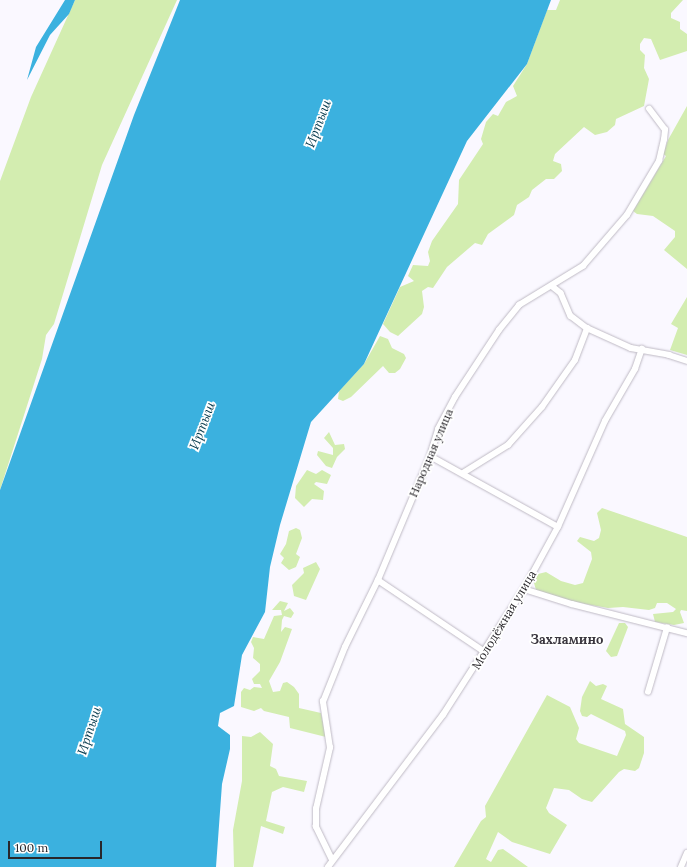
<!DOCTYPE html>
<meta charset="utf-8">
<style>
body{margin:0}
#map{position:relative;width:687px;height:867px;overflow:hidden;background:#faf8ff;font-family:Lora,serif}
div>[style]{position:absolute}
.green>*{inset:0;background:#d3edb0}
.water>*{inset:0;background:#3bb1df}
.roads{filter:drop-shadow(0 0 1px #bfbac5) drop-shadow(0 0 1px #bfbac5)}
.minor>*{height:5.5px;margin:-2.75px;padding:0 2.75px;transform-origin:2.75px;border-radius:2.75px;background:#fff}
span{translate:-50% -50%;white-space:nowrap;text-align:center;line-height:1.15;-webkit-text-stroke:3.5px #fff;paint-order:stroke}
.street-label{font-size:12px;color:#28262a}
.water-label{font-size:13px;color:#073b4e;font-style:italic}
.neighbourhood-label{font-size:13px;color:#3a363f;font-weight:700}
.scale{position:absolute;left:8px;top:841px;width:94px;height:18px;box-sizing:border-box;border:2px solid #28262a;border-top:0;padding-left:5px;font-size:12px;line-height:14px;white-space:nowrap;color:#28262a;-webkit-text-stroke:3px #fff;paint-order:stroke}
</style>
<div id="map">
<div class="green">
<div style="clip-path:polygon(75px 0,177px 0,102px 165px,54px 324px,46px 335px,42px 359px,0 490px,0 181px,31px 97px)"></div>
<div style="clip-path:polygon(560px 0,683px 0,671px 13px,671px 18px,680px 22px,680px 29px,687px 34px,687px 51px,660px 60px,651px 39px,644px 38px,640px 44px,640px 50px,645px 55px,644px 68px,649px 79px,644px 106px,616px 119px,615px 125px,607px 132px,595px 135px,584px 127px,555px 154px,553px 161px,561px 164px,562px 171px,554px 179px,546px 179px,532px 190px,529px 197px,517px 205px,514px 215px,488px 234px,482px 245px,475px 243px,447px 267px,433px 288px,428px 287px,422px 291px,424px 307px,422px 314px,398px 336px,390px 332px,383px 324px,400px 287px,414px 281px,408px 276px,413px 265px,428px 266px,430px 261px,428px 252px,432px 241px,458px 204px,459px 180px,483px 144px,481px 139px,486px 122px,493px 114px,498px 116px,506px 102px,517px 96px,513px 86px,527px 64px,547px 10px,556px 10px)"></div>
<div style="clip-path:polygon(687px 106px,687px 269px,664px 250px,675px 237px,675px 231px,653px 216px,637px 214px,633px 211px,666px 156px,663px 154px,668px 140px)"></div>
<div style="clip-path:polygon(687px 297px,687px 355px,670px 350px,678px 328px,671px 324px)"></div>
<div style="clip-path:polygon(380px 336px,388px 339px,392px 348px,404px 354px,406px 358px,400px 369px,395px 373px,389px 373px,383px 366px,351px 397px,343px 401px,338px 399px,339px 391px,364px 364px)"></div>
<div style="clip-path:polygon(329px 432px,335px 445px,344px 444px,345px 449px,337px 457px,332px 468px,326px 466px,317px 455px,318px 451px,333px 455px,333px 448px,324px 438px)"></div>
<div style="clip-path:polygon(307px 470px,316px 474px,322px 470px,331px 475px,327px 484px,316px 482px,314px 484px,324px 491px,323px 500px,312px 499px,304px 507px,295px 498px,296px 486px)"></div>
<div style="clip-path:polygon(602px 508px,687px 537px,687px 611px,681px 610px,680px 612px,684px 623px,674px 625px,655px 622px,653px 614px,673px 612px,676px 609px,667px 603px,657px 603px,655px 608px,649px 610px,623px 607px,608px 608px,573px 602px,536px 590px,534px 583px,538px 574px,546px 572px,561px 581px,575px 585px,583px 583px,592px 559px,591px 552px,577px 541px,580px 537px,594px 541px,599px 538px,601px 530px,597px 513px)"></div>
<div style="clip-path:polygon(296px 528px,300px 530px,302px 538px,296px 554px,300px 557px,296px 567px,289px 570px,281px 563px,284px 558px,280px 554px,286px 544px,289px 531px)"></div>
<div style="clip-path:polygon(316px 562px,320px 569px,306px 600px,294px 596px,292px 585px,304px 573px,303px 568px)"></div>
<div style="clip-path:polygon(280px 601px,288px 603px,284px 611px,290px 608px,294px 613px,291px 618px,284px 616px,282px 620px,281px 632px,285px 627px,292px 629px,280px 662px,269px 681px,273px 692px,280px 691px,283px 683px,287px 682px,294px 687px,299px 694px,299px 708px,321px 713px,326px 737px,290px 728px,289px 717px,264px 711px,261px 708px,254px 711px,241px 707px,241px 692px,244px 688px,250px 690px,254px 687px,262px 688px,260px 684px,254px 684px,252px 679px,260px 671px,260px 664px,253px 658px,254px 648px,251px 642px,253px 637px,264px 639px,274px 616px,282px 615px,281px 610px,272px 610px)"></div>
<div style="clip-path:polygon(619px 623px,625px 623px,628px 627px,617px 656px,611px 657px,606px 651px)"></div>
<div style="clip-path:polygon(590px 681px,596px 686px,603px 684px,607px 686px,601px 699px,623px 709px,625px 724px,644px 737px,644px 753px,639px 768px,635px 771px,624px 769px,619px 772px,592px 802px,582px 799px,569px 790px,554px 788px,546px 808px,549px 813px,567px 825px,550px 854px,512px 842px,498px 832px,486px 859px,491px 862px,498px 850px,503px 849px,528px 867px,454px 867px,481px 821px,486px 817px,485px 806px,547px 695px,570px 707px,579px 728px,576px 739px,579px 743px,617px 756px,626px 735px,625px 731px,591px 714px,587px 717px,582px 716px,580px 711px,582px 697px)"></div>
<div style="clip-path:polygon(260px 732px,273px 744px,270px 766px,276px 769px,279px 776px,307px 781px,304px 792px,283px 787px,272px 792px,266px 821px,285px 827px,283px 834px,261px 826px,253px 867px,234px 867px,233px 830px,242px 781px,242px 736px,251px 737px)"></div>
</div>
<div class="water">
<div style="clip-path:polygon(65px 0,75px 0,69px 14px,50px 35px,27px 80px,36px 47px)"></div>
<div style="clip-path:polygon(180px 0,551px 0,527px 64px,467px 141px,364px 364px,311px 422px,280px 525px,270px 567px,265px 612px,242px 655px,234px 706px,220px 713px,218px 726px,230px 735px,230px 749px,222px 784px,216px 867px,0 867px,0 490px,134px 115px)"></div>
</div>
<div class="roads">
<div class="minor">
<div style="left:552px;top:286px;width:11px;rotate:38deg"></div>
<div style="left:561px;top:293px;width:25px;rotate:67deg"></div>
<div style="left:571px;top:316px;width:20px;rotate:37deg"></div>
<div style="left:587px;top:328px;width:48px;rotate:24.4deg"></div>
<div style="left:631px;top:348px;width:39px;rotate:10deg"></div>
<div style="left:669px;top:355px;width:19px;rotate:18deg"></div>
<div style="left:430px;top:456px;width:146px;rotate:29deg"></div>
<div style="left:463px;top:473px;width:53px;rotate:-31.9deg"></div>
<div style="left:508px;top:445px;width:51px;rotate:-48.2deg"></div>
<div style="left:542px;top:407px;width:57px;rotate:-54.9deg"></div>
<div style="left:575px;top:360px;width:34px;rotate:-69deg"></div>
<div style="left:378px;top:580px;width:129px;rotate:33.9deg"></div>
<div style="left:524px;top:589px;width:50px;rotate:17.4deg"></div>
<div style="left:572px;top:604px;width:119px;rotate:14.2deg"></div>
<div style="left:648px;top:692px;width:67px;rotate:-73.5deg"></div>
<div style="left:332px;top:860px;width:37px;rotate:-116deg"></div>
<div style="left:316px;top:827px;width:18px;rotate:-90deg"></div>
<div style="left:316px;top:809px;width:63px;rotate:-77.1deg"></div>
<div style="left:330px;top:748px;width:47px;rotate:-98.7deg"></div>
<div style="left:323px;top:702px;width:59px;rotate:-68.2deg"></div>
<div style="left:345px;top:647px;width:75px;rotate:-63.8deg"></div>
<div style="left:378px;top:580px;width:134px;rotate:-67.2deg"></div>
<div style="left:430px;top:456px;width:28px;rotate:-73deg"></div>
<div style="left:438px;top:429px;width:36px;rotate:-62deg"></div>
<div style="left:455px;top:397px;width:80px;rotate:-56.7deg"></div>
<div style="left:499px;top:330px;width:32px;rotate:-51deg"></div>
<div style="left:519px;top:305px;width:75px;rotate:-31.4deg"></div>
<div style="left:583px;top:266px;width:67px;rotate:-49.2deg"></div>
<div style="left:627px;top:215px;width:63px;rotate:-59.3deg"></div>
<div style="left:659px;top:161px;width:22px;rotate:-77deg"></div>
<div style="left:664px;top:140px;width:10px;rotate:-84deg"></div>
<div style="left:665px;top:130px;width:26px;rotate:-127deg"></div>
<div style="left:328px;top:867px;width:191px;rotate:-52.9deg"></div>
<div style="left:443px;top:715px;width:150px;rotate:-57.3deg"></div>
<div style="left:524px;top:589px;width:71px;rotate:-61.3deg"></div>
<div style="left:558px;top:527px;width:116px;rotate:-66.1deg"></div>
<div style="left:605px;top:421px;width:60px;rotate:-60deg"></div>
<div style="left:635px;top:369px;width:21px;rotate:-71deg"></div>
<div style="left:681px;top:867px;width:15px;rotate:-67deg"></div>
</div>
</div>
<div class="street-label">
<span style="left:431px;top:453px;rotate:-67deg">Народная улица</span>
<span style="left:504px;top:620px;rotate:-59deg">Молодёжная улица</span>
</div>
<div class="water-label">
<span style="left:319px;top:124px;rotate:-69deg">Иртыш</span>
<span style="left:203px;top:426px;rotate:-69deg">Иртыш</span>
<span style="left:90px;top:731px;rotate:-72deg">Иртыш</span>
</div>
<div class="neighbourhood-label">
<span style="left:567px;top:640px">Захламино</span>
</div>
<div class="scale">100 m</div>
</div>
